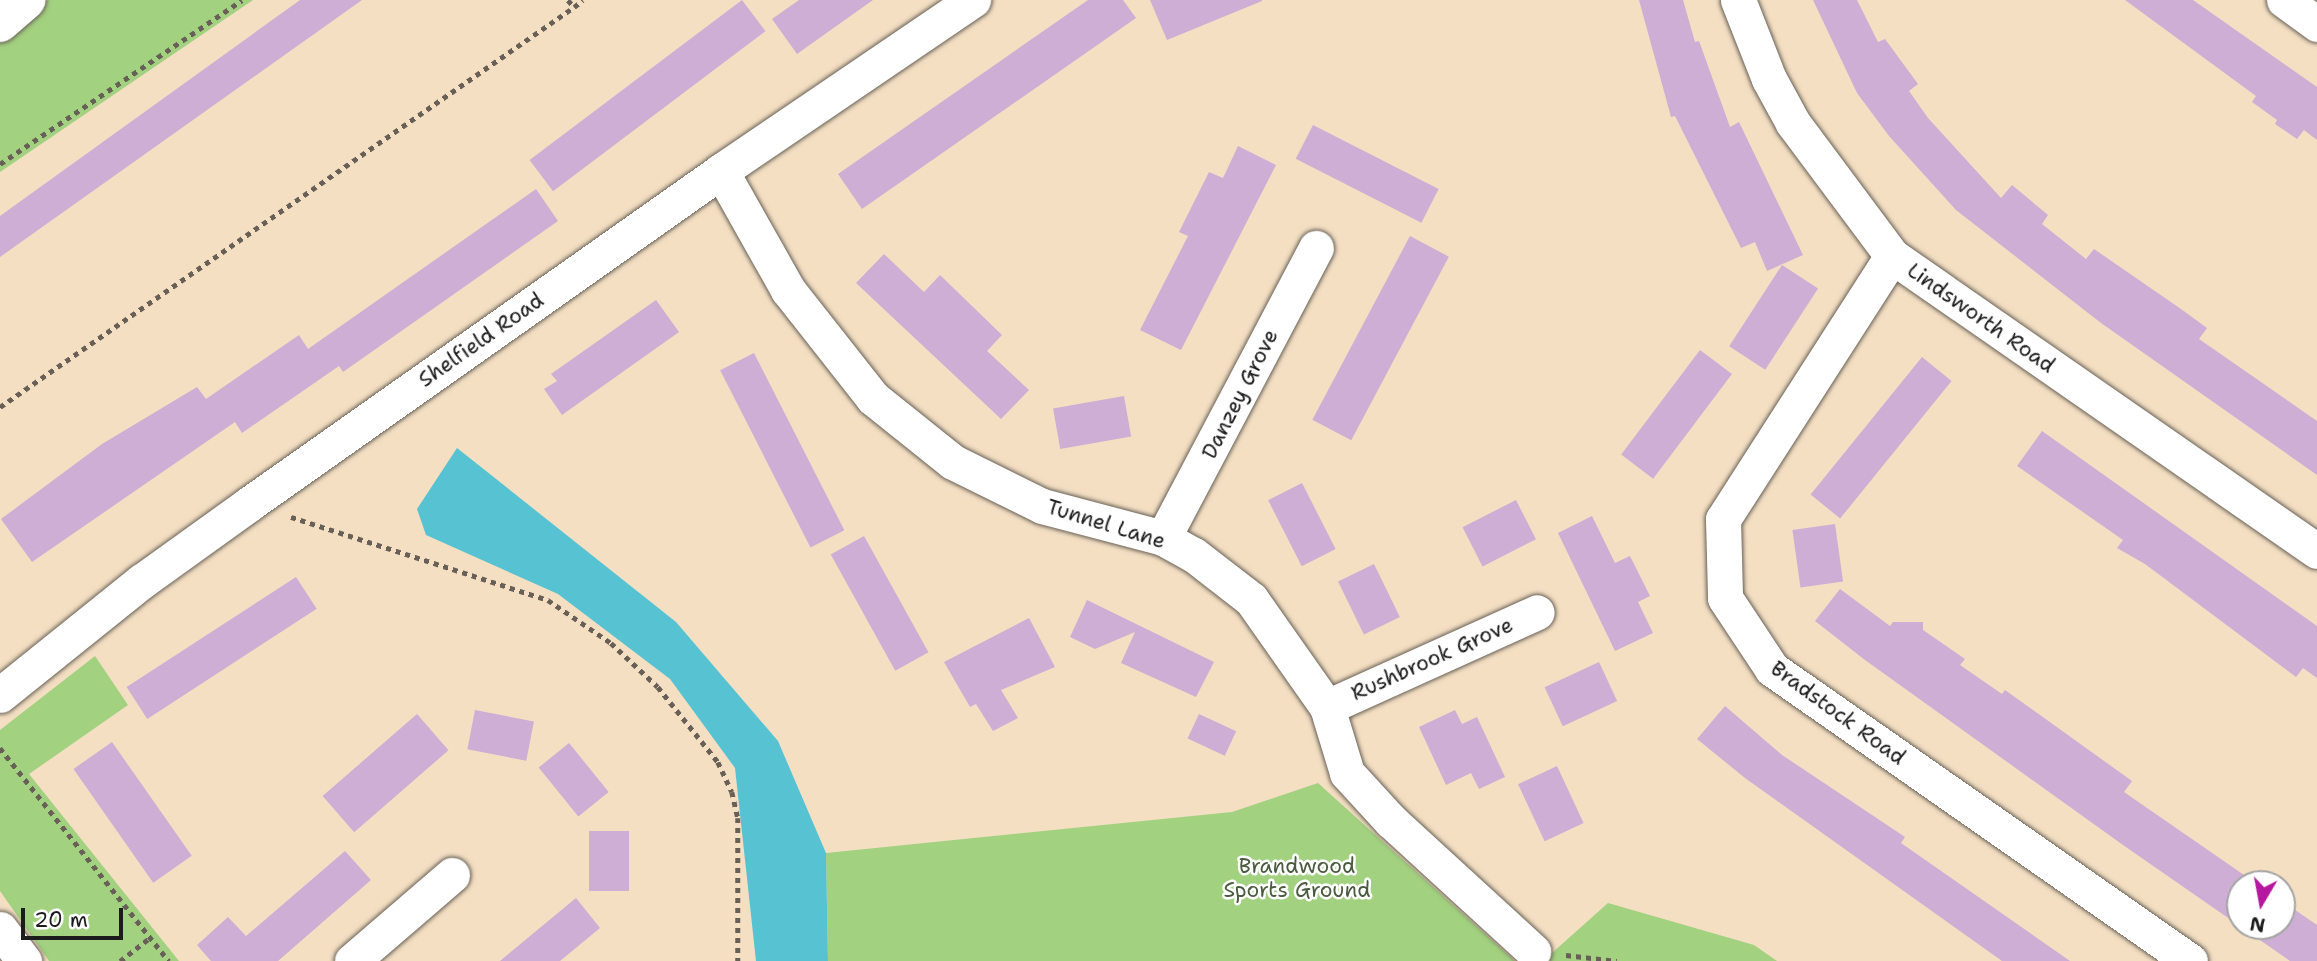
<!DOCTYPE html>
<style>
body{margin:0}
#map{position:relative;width:2317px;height:961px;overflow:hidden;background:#f4dfc3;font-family:"Shantell Sans",sans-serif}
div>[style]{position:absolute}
.green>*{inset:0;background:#a2d180}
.water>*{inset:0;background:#57c2d2}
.building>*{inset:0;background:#ceaed4;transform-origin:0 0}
.path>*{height:4.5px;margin-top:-2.25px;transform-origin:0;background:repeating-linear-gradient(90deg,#686056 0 5px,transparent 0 10px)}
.roads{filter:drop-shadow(0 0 2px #686056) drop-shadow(0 0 2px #686056)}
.minor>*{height:35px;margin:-17.5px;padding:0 17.5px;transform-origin:17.5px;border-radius:17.5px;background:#fff}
.tertiary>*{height:38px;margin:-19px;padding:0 19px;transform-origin:19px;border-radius:19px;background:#fff}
span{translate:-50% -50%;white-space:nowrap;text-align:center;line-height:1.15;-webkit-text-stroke:5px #fff;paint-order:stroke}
.street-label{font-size:21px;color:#1c1c1c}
.park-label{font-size:21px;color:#4b5b3f}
.north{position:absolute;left:2226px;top:870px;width:70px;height:70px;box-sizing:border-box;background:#fff;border:2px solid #a4a4a4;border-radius:50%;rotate:190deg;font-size:19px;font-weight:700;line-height:28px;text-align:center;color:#1c1c1c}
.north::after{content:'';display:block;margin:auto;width:24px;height:32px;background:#b5179e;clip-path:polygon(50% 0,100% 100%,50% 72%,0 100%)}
.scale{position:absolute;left:21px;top:908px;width:102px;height:32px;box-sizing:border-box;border:4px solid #1c1c1c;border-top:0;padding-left:9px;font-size:21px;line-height:24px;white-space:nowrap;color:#1c1c1c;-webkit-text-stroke:5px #fff;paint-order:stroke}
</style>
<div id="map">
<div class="green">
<div style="clip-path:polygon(48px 0,253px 0,0 172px,0 43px)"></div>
<div style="clip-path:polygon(95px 656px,128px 705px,29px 774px,179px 961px,49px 961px,0 891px,0 730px)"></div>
<div style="clip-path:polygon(1318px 783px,1515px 961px,828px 961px,826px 853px,1232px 812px)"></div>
<div style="clip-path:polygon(1608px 903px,1754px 945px,1777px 961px,1543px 961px)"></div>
</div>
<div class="water">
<div style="clip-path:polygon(457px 448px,676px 622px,778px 741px,826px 853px,828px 961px,756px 961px,735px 768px,670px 679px,558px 594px,426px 535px,417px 509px)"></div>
</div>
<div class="building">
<div style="clip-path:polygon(300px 0,362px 0,0 257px,0 216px)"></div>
<div style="left:742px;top:0;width:39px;height:266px;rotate:53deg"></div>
<div style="clip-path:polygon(799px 0,873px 0,797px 54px,772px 19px)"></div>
<div style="clip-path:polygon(1088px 0,1123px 0,1136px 18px,862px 209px,838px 174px)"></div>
<div style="clip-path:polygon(1150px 0,1262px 0,1262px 1px,1167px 40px)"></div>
<div style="clip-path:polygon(1639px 0,1683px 0,1695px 42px,1699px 41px,1730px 127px,1739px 122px,1803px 255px,1767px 271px,1755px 242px,1741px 248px,1675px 116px,1671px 117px)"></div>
<div style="clip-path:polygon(1813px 0,1857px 0,1878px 42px,1885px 39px,1918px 84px,1909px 91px,1928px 118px,2001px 198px,2012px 185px,2048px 215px,2042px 224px,2086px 259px,2094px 249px,2181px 309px,2207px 328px,2199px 339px,2317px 421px,2317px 475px,2101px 323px,1956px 210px,1889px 136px,1857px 93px)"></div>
<div style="clip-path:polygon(2125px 0,2193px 0,2317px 87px,2317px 140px,2304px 130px,2297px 139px,2275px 124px,2277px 120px,2252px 102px,2256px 96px)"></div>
<div style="left:1313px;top:125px;width:141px;height:38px;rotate:27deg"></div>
<div style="clip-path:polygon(1238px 146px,1276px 165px,1181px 350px,1140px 330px,1188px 236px,1179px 232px,1209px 172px,1223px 178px)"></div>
<div style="clip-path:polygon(536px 189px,558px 221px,343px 372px,339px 366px,242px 433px,235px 422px,32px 562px,1px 519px,102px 444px,197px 387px,206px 399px,299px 335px,308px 349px)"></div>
<div style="left:1410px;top:236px;width:44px;height:208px;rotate:28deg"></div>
<div style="clip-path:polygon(884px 254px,924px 292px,940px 275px,1002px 335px,987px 351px,1029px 390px,1001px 419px,856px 283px)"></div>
<div style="left:1782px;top:265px;width:43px;height:97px;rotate:33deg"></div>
<div style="clip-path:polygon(656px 300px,679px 332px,562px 415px,544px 389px,557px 381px,551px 374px)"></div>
<div style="left:1700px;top:350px;width:40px;height:131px;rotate:37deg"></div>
<div style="left:754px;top:353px;width:199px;height:38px;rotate:63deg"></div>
<div style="left:1922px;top:357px;width:38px;height:177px;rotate:39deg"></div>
<div style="left:1124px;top:396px;width:41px;height:72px;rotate:80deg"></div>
<div style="clip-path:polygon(2042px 431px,2317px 626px,2317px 678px,2303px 668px,2296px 677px,2145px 564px,2117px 548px,2123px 540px,2017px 466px)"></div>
<div style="left:1302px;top:483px;width:74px;height:38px;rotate:63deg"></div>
<div style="left:1516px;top:500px;width:44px;height:60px;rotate:63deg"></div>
<div style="clip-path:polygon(1592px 516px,1615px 563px,1630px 556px,1650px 596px,1638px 602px,1653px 633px,1615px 651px,1558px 533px)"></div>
<div style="left:1835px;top:524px;width:58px;height:43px;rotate:82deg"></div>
<div style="left:864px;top:536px;width:133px;height:38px;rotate:61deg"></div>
<div style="left:1374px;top:564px;width:59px;height:40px;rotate:64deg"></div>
<div style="left:296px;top:577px;width:38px;height:202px;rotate:57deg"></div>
<div style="clip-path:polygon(1840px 589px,1890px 626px,1893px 622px,1923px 622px,1923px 630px,1965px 659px,1960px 665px,2002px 694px,2005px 690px,2132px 781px,2124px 792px,2257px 884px,2240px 884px,2240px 926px,2282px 926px,2282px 901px,2317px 925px,2317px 961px,2290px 961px,2123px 845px,1865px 660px,1815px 621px)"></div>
<div style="clip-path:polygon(1087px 600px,1214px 662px,1196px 697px,1121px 663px,1135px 632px,1095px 649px,1070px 637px)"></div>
<div style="clip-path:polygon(1029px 618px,1055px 667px,1001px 690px,1018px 718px,993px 731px,976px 704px,970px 707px,944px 662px)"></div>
<div style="left:1599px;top:662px;width:43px;height:60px;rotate:65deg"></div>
<div style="clip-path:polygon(1725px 706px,1782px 755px,1905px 837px,1901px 843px,2070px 961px,2002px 961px,1745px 778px,1697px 739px)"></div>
<div style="left:475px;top:710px;width:60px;height:40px;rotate:11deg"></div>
<div style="clip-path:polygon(1455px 710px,1462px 724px,1477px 717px,1505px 777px,1479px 789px,1471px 773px,1446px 785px,1419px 727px)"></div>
<div style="left:417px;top:714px;width:48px;height:125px;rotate:49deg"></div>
<div style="left:1199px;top:714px;width:41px;height:27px;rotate:25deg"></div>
<div style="left:112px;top:742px;width:139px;height:47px;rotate:55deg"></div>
<div style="left:569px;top:743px;width:63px;height:39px;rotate:51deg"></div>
<div style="left:1557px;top:766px;width:63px;height:43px;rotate:65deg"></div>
<div style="left:589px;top:831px;width:40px;height:60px"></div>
<div style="clip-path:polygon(345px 851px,371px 880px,278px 961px,211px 961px,197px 945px,228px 917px,246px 936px)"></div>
<div style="clip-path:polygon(576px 898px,600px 928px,560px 961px,500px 961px)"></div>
</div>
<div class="path">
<div style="left:568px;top:0;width:9px;rotate:49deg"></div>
<div style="left:574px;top:7px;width:11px;rotate:-38deg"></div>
<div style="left:0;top:164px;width:292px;rotate:-34.1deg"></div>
<div style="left:0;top:407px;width:700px;rotate:-34.87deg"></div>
<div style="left:291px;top:517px;width:270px;rotate:17.9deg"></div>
<div style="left:548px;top:600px;width:76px;rotate:34.3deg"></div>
<div style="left:611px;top:643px;width:64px;rotate:43.1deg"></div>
<div style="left:658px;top:687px;width:96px;rotate:51.3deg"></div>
<div style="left:718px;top:762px;width:33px;rotate:65deg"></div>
<div style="left:732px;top:792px;width:27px;rotate:77deg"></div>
<div style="left:738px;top:818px;width:143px;rotate:90deg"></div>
<div style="left:0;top:748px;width:272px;rotate:51.6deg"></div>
<div style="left:1566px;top:955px;width:51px;rotate:6.7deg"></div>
<div style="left:120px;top:961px;width:37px;rotate:-38deg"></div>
</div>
<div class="roads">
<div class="minor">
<div style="left:1738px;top:0;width:85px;rotate:68.6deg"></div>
<div style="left:1769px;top:79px;width:50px;rotate:61.4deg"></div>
<div style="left:1793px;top:123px;width:166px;rotate:53.3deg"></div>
<div style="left:1892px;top:256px;width:517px;rotate:34.77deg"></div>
<div style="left:2284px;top:0;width:41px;rotate:36deg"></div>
<div style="left:721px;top:171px;width:137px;rotate:60.6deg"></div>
<div style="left:788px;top:290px;width:137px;rotate:51.8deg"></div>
<div style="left:873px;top:398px;width:102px;rotate:38.7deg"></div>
<div style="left:953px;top:462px;width:99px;rotate:26.3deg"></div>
<div style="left:1042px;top:506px;width:125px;rotate:14.8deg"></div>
<div style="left:1163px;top:538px;width:35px;rotate:29deg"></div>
<div style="left:1194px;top:555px;width:72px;rotate:37.7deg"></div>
<div style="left:1251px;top:599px;width:132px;rotate:54.9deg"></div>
<div style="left:1327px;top:707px;width:69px;rotate:73.1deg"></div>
<div style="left:1347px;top:773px;width:65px;rotate:47.5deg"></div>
<div style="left:1391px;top:821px;width:193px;rotate:42.5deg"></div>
<div style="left:1892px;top:256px;width:313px;rotate:122.7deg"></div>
<div style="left:1723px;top:519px;width:79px;rotate:88.5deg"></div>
<div style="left:1725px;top:598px;width:85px;rotate:56.5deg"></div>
<div style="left:1772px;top:669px;width:510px;rotate:34.94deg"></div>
<div style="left:1163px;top:538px;width:328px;rotate:-62.2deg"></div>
<div style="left:0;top:695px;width:182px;rotate:-38.8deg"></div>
<div style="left:142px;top:581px;width:132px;rotate:-35.7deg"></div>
<div style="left:249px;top:504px;width:578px;rotate:-35.2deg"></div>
<div style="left:721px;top:171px;width:305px;rotate:-34.2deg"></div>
<div style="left:1327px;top:707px;width:230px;rotate:-24.3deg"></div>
<div style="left:0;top:929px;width:40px;rotate:53deg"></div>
<div style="left:352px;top:961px;width:132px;rotate:-40.7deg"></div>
</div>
<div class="tertiary">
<div style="left:0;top:23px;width:35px;rotate:-41deg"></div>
</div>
</div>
<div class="street-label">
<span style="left:1981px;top:318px;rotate:35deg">Lindsworth Road</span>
<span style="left:481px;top:340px;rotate:-35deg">Shelfield Road</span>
<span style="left:1240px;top:394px;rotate:-63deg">Danzey Grove</span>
<span style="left:1106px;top:524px;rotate:17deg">Tunnel Lane</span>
<span style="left:1432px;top:659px;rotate:-24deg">Rushbrook Grove</span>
<span style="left:1838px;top:713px;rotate:36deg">Bradstock Road</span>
</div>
<div class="park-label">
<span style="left:1297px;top:878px">Brandwood<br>Sports Ground</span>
</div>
<div class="north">N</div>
<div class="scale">20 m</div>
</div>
